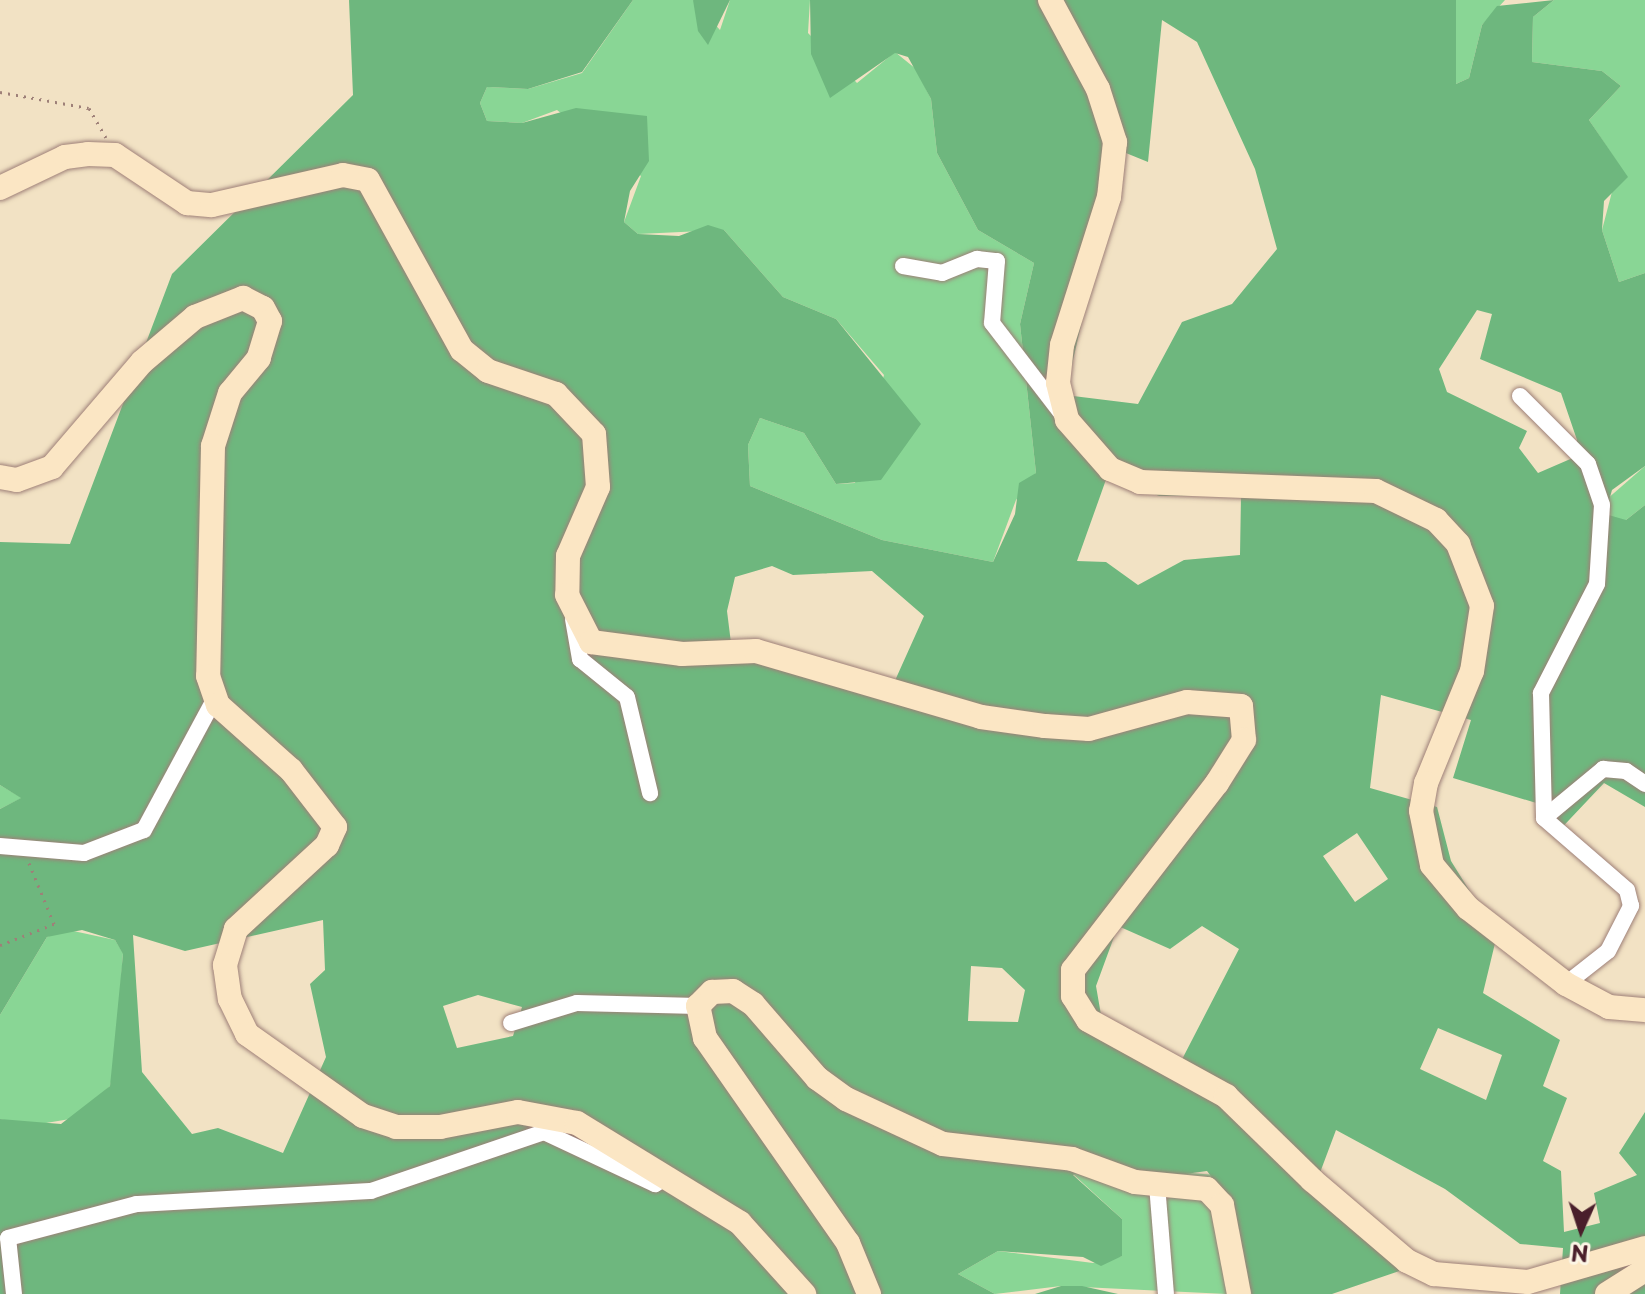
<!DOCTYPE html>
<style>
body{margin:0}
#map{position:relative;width:1645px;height:1294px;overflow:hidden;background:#f2e2c4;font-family:"Playpen Sans",sans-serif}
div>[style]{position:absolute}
.green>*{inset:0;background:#89d695}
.forest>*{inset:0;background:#6eb77e}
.path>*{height:3px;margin-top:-1.5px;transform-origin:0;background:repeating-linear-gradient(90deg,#9e8078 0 2px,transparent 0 8px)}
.roads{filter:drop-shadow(0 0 2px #9e8078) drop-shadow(0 0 2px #9e8078)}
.street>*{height:16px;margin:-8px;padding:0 8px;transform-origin:8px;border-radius:8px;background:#fff}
.secondary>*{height:24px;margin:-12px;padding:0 12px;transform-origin:12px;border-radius:12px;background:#fbe6c4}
span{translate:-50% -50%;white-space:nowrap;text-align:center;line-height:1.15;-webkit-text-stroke:6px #fcf5e5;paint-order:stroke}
.north{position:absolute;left:1541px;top:1190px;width:80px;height:80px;-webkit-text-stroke:6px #fcf5e5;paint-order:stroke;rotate:183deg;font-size:22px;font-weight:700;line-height:32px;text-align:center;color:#4a1f2b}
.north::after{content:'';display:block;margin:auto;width:28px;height:36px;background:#4a1f2b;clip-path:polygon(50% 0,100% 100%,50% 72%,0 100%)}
</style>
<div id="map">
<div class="green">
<div style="clip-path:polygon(633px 0,693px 0,720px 30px,730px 0,810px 0,808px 33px,857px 83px,895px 52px,916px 69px,931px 99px,937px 153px,978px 230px,1034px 263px,1020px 324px,1036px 473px,1016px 500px,993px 562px,882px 540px,750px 486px,748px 445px,760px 418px,804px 433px,836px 484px,855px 483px,884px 375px,836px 319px,783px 297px,724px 230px,638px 234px,624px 222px,641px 176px,557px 110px,522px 123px,487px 121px,480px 103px,487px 87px,528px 89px,582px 73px)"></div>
<div style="clip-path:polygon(1456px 0,1505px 0,1482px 25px,1469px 78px,1456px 84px)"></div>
<div style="clip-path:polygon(1554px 0,1645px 0,1645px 273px,1619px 282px,1602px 230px,1619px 165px,1589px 120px,1621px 86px,1602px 71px,1532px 62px,1533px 17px)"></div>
<div style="clip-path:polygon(1645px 466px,1645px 505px,1626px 520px,1611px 520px,1606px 500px)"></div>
<div style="clip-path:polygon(0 785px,22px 798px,0 809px)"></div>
<div style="clip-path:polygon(64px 929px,115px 940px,123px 953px,115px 1064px,110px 1086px,76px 1118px,28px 1126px,0 1119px,0 1015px,47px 937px)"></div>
<div style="clip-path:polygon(1088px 1165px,1216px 1175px,1227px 1294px,1061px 1286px,995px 1294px,958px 1274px,998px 1251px,1093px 1263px,1122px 1256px,1122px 1219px,1073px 1174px)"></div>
</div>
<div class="forest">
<div style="clip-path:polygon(evenodd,349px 0,633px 0,582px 72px,528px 89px,487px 87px,480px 103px,487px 121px,522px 123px,576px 108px,647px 116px,649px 161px,630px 191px,624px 222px,638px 234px,679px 236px,708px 225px,724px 230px,783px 297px,836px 319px,921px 424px,881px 480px,836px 484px,804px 433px,760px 418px,748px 445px,750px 486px,882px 540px,993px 562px,1015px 514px,1019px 483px,1036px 473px,1020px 324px,1034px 263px,978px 230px,937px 153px,931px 99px,908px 57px,895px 53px,830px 98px,811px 54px,810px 0,1456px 0,1456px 84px,1469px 78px,1482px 25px,1497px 6px,1554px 0,1533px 17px,1532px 62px,1602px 71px,1621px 86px,1589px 120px,1628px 177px,1604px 201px,1602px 230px,1619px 282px,1645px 273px,1645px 466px,1612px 490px,1605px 514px,1626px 520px,1645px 505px,1645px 807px,1604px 783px,1553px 837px,1553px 808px,1453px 778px,1471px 720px,1381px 695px,1370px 788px,1437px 807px,1451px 861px,1497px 935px,1483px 993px,1560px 1040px,1543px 1086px,1567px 1098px,1543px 1161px,1561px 1171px,1564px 1232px,1600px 1223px,1594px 1193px,1637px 1175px,1619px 1153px,1645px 1112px,1645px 1294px,1560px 1294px,1563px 1248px,1520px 1244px,1445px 1189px,1336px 1130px,1315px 1186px,1414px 1266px,1332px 1294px,1227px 1294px,1217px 1184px,1207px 1171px,1171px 1176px,1088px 1165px,1073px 1175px,1122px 1219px,1122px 1256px,1101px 1266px,1083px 1257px,998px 1251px,958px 1274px,995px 1294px,0 1294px,0 1119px,61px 1124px,110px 1086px,123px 954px,115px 940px,82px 930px,47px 937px,0 1015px,0 809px,21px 798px,0 785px,0 542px,70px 544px,172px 274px,353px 95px,349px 0,1162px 20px,1197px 42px,1255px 169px,1277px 249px,1232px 304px,1182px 322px,1138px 404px,1065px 395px,1121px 151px,1148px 162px,1162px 20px,349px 0,1477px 310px,1492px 314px,1480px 359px,1561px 393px,1577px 440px,1575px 457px,1538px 473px,1519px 448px,1527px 431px,1447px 392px,1439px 369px,1477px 310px,349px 0,1108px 474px,1159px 496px,1241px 496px,1240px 555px,1184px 560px,1138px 585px,1106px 562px,1077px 561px,1108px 474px,349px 0,772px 566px,793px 575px,872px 571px,924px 616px,893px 685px,732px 651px,727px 611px,735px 577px,772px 566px,349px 0,1357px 833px,1388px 879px,1355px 902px,1323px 856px,1357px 833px,349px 0,323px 920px,325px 970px,310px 984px,326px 1057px,283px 1153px,218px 1128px,192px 1134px,142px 1072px,133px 935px,185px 951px,323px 920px,349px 0,1118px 926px,1170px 949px,1202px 926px,1239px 949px,1176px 1071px,1101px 1015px,1096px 986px,1118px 926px,349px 0,971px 966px,1002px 968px,1025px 990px,1018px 1022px,968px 1021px,971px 966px,349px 0,478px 995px,522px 1007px,513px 1036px,457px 1048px,443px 1006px,478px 995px,349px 0,1438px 1028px,1502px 1055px,1486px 1100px,1420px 1069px,1438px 1028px)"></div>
<div style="clip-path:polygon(693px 0,730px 0,708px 45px,698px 31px)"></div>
<div style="clip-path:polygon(1061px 1286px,1082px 1286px,1118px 1294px,1035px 1294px)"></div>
</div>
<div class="path">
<div style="left:0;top:92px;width:90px;rotate:10.2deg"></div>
<div style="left:89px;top:108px;width:34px;rotate:60deg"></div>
<div style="left:0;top:945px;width:58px;rotate:-21.3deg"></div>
<div style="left:54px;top:924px;width:66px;rotate:-112.3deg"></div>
</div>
<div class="roads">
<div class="street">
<div style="left:903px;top:266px;width:40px;rotate:10deg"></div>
<div style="left:942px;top:273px;width:38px;rotate:-22deg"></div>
<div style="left:977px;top:259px;width:20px;rotate:6deg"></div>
<div style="left:997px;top:261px;width:62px;rotate:94.6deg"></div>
<div style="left:992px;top:323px;width:113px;rotate:52.5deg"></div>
<div style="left:1520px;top:396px;width:96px;rotate:45deg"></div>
<div style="left:1588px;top:464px;width:43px;rotate:71.1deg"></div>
<div style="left:1602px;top:505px;width:79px;rotate:93.6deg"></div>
<div style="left:1597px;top:584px;width:123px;rotate:117.2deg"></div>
<div style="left:1541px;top:693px;width:125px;rotate:88.6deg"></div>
<div style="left:573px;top:619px;width:41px;rotate:80.1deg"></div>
<div style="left:580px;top:659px;width:60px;rotate:39deg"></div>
<div style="left:627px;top:697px;width:99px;rotate:76.5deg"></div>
<div style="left:0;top:846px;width:84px;rotate:4.8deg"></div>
<div style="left:84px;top:853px;width:64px;rotate:-21deg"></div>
<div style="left:144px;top:830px;width:150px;rotate:-61.7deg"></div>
<div style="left:1566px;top:984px;width:53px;rotate:-38.2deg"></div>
<div style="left:1608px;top:951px;width:51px;rotate:-62.9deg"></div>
<div style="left:1631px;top:906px;width:16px;rotate:-104deg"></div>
<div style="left:1627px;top:890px;width:110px;rotate:-139.1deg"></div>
<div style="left:1544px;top:818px;width:77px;rotate:-39.7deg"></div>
<div style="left:1603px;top:769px;width:23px;rotate:5deg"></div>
<div style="left:1626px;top:771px;width:23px;rotate:34deg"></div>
<div style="left:511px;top:1023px;width:69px;rotate:-16.9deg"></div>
<div style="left:577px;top:1003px;width:121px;rotate:1.4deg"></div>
<div style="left:1157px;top:1185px;width:109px;rotate:85.3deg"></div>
<div style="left:14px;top:1294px;width:56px;rotate:-96.1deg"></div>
<div style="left:8px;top:1238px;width:133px;rotate:-14.8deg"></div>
<div style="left:137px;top:1204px;width:234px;rotate:-3.2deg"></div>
<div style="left:371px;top:1191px;width:183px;rotate:-18.8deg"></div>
<div style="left:544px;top:1132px;width:123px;rotate:25.1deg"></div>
<div style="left:655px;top:1184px;width:10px;rotate:-29deg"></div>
</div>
<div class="secondary">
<div style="left:1050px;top:0;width:101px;rotate:61.7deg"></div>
<div style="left:1098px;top:89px;width:56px;rotate:72.2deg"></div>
<div style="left:1115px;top:142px;width:55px;rotate:96.2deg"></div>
<div style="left:1109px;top:197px;width:155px;rotate:107.6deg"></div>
<div style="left:1062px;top:345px;width:38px;rotate:96deg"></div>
<div style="left:1058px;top:383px;width:38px;rotate:76deg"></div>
<div style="left:1067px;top:420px;width:65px;rotate:48.7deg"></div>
<div style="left:1110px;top:469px;width:33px;rotate:23deg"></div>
<div style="left:1140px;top:482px;width:236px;rotate:2.2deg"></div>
<div style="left:1376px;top:491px;width:67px;rotate:25.8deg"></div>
<div style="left:1436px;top:520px;width:33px;rotate:47deg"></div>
<div style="left:1458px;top:544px;width:66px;rotate:68.8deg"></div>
<div style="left:1482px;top:606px;width:66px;rotate:98.7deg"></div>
<div style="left:1472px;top:671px;width:121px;rotate:112.3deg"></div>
<div style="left:1426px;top:783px;width:28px;rotate:100deg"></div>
<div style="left:1421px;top:811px;width:55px;rotate:78.5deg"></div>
<div style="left:1432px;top:865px;width:56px;rotate:50.1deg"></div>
<div style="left:1468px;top:908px;width:124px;rotate:37.8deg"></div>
<div style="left:1566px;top:984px;width:49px;rotate:28.1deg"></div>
<div style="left:1609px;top:1007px;width:36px;rotate:5deg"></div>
<div style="left:0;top:188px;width:72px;rotate:-25.5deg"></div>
<div style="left:65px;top:157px;width:23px;rotate:-7deg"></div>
<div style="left:88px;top:154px;width:27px;rotate:2deg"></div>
<div style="left:115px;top:155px;width:87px;rotate:33.7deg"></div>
<div style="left:187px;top:203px;width:25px;rotate:5deg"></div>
<div style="left:212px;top:205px;width:134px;rotate:-12.9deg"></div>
<div style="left:343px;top:175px;width:25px;rotate:11deg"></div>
<div style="left:368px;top:180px;width:194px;rotate:61.1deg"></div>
<div style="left:462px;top:350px;width:33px;rotate:39deg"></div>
<div style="left:488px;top:371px;width:72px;rotate:18.7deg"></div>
<div style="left:556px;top:394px;width:55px;rotate:46.5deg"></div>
<div style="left:594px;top:434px;width:53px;rotate:85.7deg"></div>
<div style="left:598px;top:487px;width:75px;rotate:113.5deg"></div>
<div style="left:568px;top:556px;width:39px;rotate:91deg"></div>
<div style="left:567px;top:595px;width:53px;rotate:62.9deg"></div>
<div style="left:591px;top:642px;width:92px;rotate:7.5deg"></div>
<div style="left:682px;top:654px;width:74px;rotate:-2.3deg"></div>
<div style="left:756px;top:651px;width:234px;rotate:16.3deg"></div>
<div style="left:981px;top:717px;width:65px;rotate:8deg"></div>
<div style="left:1045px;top:726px;width:44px;rotate:3.9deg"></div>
<div style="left:1089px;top:729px;width:102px;rotate:-15.4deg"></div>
<div style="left:1187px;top:702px;width:54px;rotate:4.2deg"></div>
<div style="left:1241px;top:706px;width:34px;rotate:85deg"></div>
<div style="left:1244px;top:740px;width:51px;rotate:122.1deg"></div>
<div style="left:1217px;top:783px;width:236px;rotate:127.6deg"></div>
<div style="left:1073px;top:970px;width:26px;rotate:90deg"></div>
<div style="left:1073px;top:996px;width:28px;rotate:58deg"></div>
<div style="left:1088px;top:1020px;width:158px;rotate:28.8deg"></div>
<div style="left:1226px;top:1096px;width:120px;rotate:44.3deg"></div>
<div style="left:1312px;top:1180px;width:125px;rotate:40.5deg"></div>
<div style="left:1407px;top:1261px;width:30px;rotate:26deg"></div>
<div style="left:1434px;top:1274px;width:94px;rotate:4.9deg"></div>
<div style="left:1528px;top:1282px;width:122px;rotate:-16.2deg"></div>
<div style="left:0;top:477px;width:17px;rotate:10deg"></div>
<div style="left:17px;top:480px;width:37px;rotate:-20deg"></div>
<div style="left:52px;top:467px;width:138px;rotate:-49.4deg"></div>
<div style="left:142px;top:362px;width:70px;rotate:-40.3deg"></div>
<div style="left:195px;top:317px;width:52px;rotate:-21.6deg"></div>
<div style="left:243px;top:298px;width:22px;rotate:27deg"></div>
<div style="left:263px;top:308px;width:15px;rotate:62deg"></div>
<div style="left:270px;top:321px;width:39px;rotate:107deg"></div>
<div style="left:259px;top:358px;width:45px;rotate:129.6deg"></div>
<div style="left:230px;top:393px;width:56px;rotate:107.8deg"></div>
<div style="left:213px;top:446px;width:230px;rotate:91.2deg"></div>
<div style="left:208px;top:676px;width:31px;rotate:71deg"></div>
<div style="left:218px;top:705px;width:98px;rotate:41.7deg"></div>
<div style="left:291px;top:770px;width:72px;rotate:52.3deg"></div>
<div style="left:335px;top:827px;width:20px;rotate:114deg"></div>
<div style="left:327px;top:845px;width:124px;rotate:137.3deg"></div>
<div style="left:236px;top:929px;width:38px;rotate:107deg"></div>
<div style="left:225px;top:965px;width:34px;rotate:82deg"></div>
<div style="left:230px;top:999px;width:39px;rotate:64deg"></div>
<div style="left:247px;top:1034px;width:142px;rotate:35.3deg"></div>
<div style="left:363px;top:1116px;width:35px;rotate:18deg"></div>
<div style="left:396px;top:1127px;width:44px"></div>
<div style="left:440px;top:1127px;width:79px;rotate:-10.9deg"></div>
<div style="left:518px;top:1112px;width:60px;rotate:10.6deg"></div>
<div style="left:577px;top:1123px;width:191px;rotate:31.5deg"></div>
<div style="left:740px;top:1223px;width:96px;rotate:48deg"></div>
<div style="left:869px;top:1294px;width:55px;rotate:-112.4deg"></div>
<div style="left:848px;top:1243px;width:250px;rotate:-124.9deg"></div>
<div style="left:705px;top:1038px;width:33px;rotate:-102deg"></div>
<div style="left:698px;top:1006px;width:20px;rotate:-45deg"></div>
<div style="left:712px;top:992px;width:21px;rotate:-3deg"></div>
<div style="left:733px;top:991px;width:24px;rotate:33deg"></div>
<div style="left:753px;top:1004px;width:98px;rotate:49.1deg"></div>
<div style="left:817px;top:1078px;width:36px;rotate:36deg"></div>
<div style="left:846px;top:1099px;width:107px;rotate:24.9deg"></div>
<div style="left:943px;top:1144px;width:130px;rotate:6.6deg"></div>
<div style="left:1072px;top:1159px;width:67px;rotate:20.1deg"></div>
<div style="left:1135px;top:1182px;width:72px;rotate:5.6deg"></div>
<div style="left:1207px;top:1189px;width:22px;rotate:47deg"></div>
<div style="left:1222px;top:1205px;width:91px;rotate:79.2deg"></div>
<div style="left:1607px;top:1294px;width:45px;rotate:-32.3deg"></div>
</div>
</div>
<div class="north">N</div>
</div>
